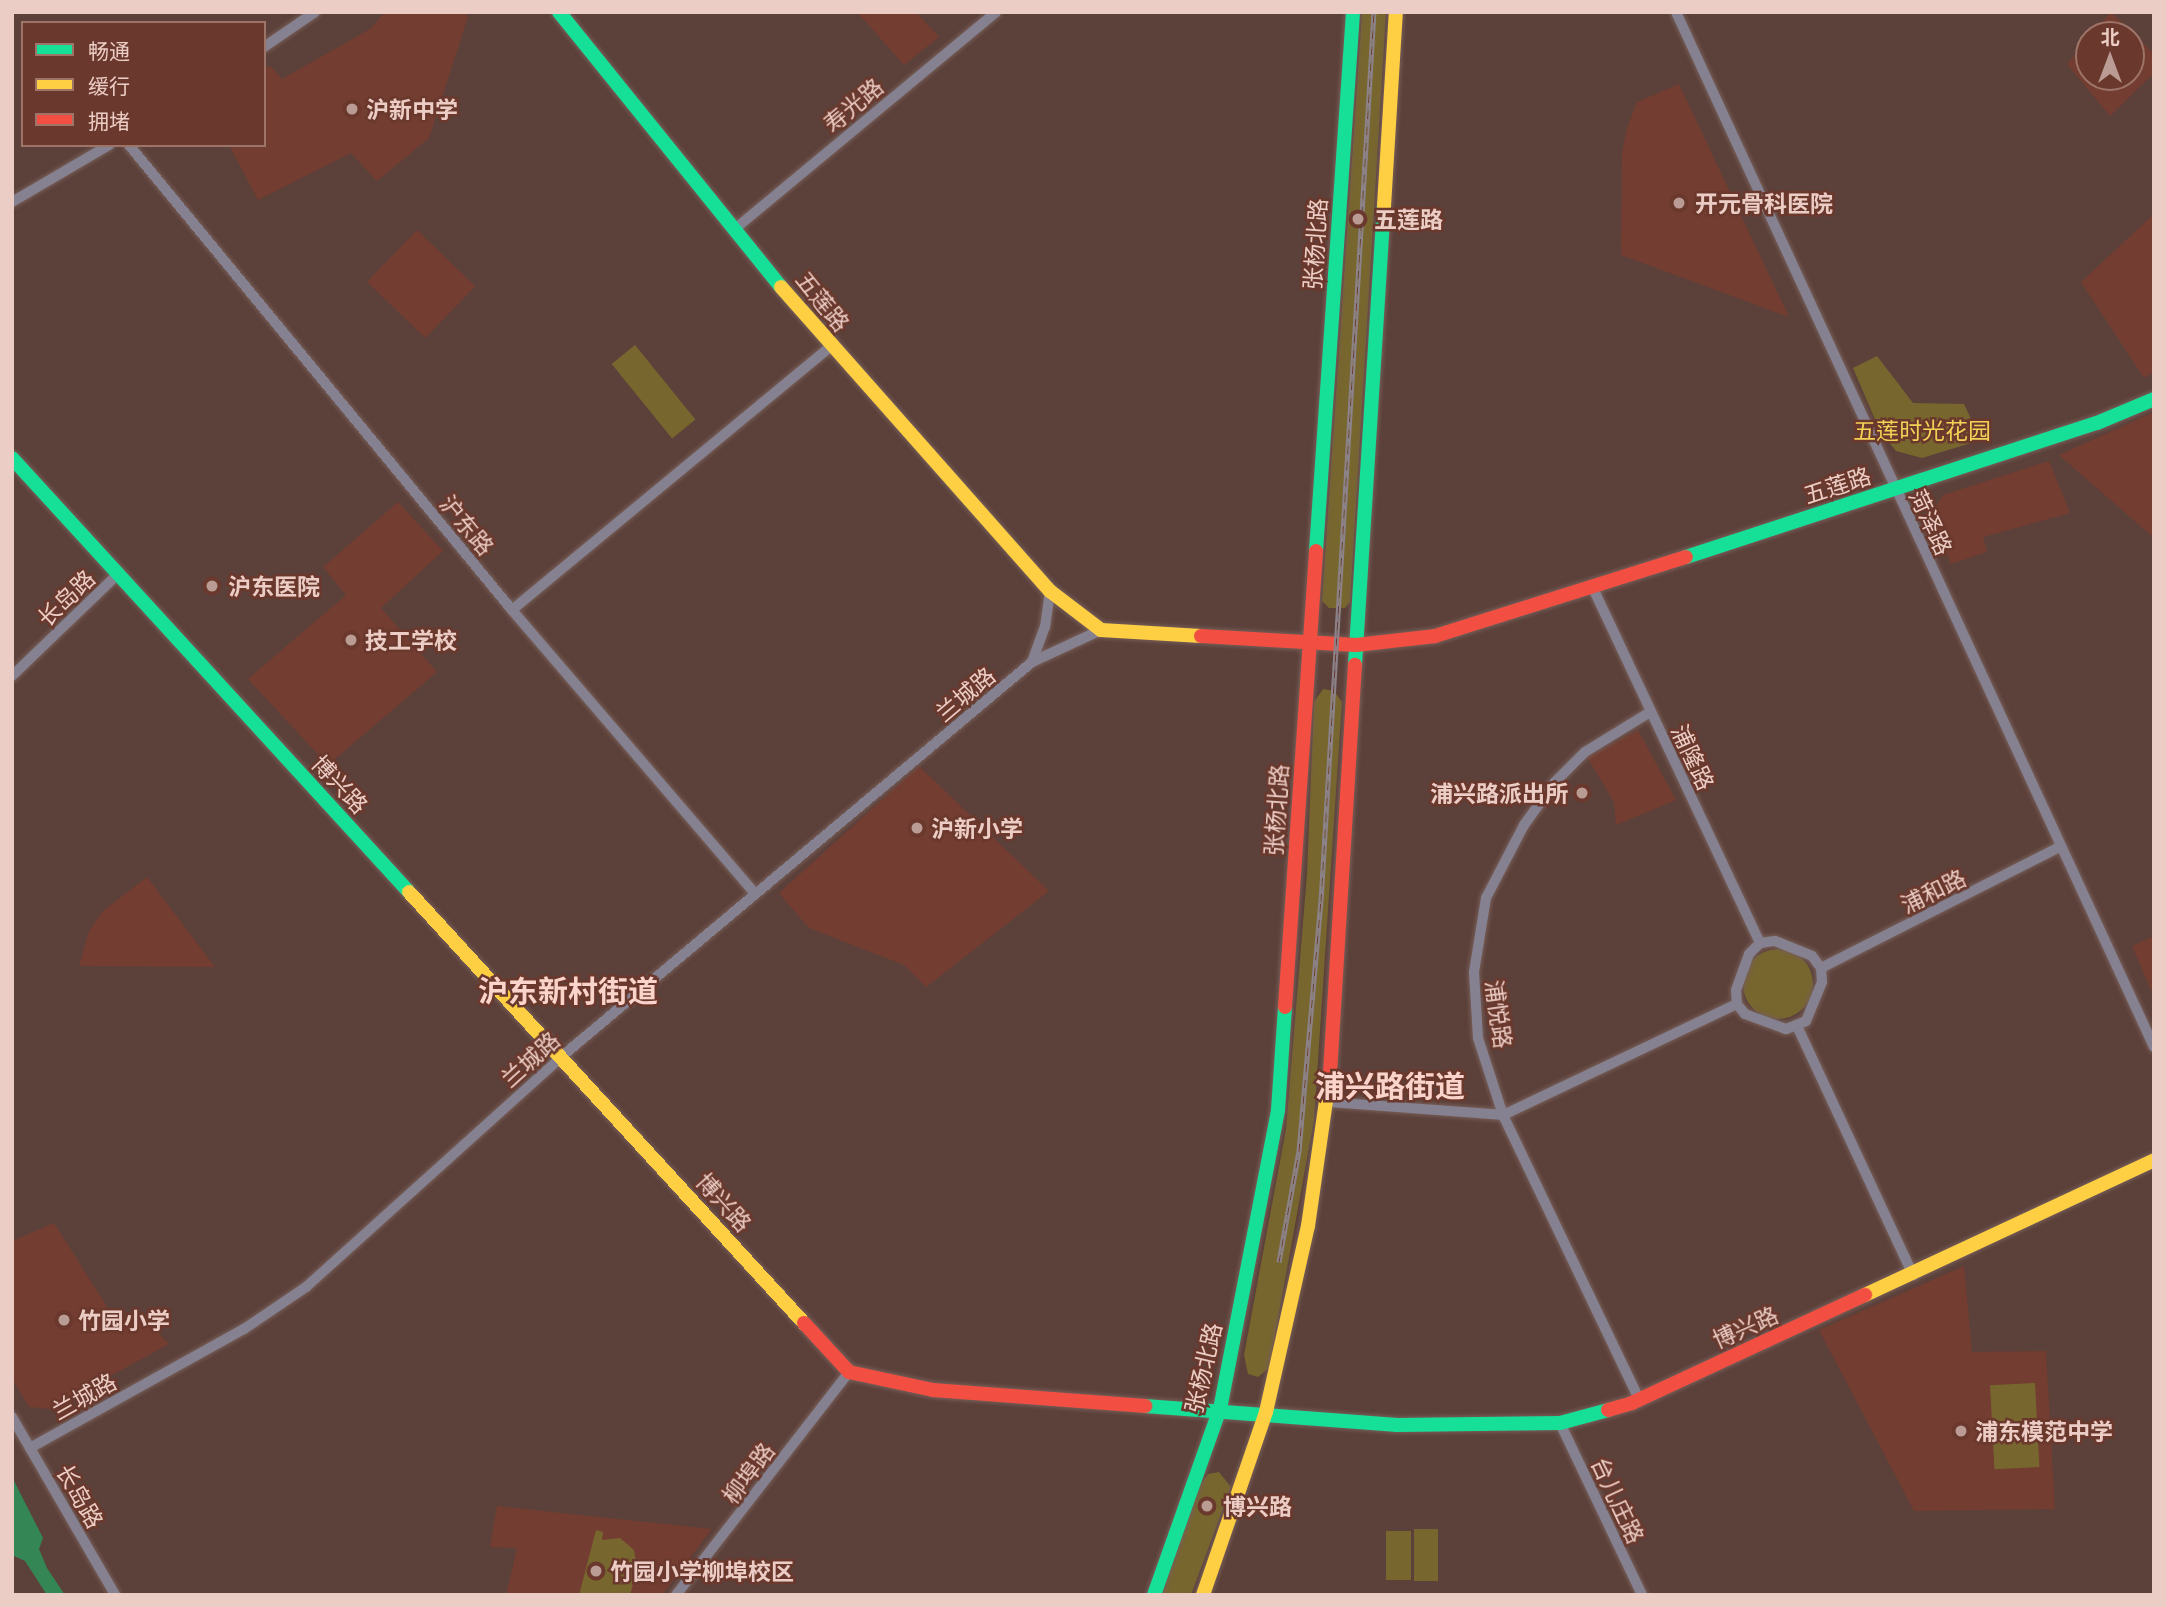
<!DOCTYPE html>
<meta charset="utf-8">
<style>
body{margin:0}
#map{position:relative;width:2166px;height:1607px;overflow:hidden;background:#5c403a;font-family:"Open Sans","Noto Sans SC",sans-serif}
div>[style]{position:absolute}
.built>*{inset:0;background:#733d31;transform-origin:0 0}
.green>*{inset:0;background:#78662f;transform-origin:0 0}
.round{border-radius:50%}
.water>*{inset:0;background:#348755}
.roads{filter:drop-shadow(0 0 2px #765e58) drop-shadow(0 0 2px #765e58)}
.street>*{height:10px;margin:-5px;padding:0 5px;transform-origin:5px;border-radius:5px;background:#868190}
.fast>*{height:14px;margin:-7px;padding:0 7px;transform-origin:7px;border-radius:7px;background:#16e098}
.slow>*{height:14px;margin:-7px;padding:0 7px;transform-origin:7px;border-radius:7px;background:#ffcf43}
.jam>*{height:14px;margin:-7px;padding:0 7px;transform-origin:7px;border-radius:7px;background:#f24e42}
.rail>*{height:5px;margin-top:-2.5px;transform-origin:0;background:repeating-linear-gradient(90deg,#6a382c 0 8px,#8c828a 0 16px);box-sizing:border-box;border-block:2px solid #8c828a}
.dots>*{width:19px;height:19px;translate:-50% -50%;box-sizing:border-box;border:4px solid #6a382c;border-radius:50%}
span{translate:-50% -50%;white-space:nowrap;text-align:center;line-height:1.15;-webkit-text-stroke:5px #6a382c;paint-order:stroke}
.street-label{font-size:23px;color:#eccdc5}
.poi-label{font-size:23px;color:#eccdc5;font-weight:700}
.left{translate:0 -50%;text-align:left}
.right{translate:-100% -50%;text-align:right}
.park-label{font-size:23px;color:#f2d256}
.district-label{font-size:30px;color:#fad4cb;font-weight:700}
.frame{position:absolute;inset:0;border:14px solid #eccdc5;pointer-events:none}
.legend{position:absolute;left:21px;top:21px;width:245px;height:126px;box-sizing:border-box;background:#6a382c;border:2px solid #9e7469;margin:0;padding:9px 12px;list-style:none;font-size:21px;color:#eccdc5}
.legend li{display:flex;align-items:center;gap:14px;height:35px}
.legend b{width:35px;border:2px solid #9e7469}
.north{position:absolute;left:2075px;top:21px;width:70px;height:70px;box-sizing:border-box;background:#6a382c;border:2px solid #9e7469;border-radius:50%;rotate:0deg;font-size:19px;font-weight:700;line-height:28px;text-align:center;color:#eccdc5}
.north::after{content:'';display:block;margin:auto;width:24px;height:32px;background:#ba9c94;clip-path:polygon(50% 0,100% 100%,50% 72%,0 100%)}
</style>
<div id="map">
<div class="built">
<div style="clip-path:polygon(385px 12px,465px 12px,468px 17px,429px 138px,377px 181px,351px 153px,258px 200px,229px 145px,264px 145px,264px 69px,270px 66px,282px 79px,370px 29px)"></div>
<div style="clip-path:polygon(857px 12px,916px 12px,939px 37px,904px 65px)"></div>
<div style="clip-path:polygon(2111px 12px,2154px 54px,2154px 73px,2110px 116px,2067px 64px,2089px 38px,2089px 77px,2131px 77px,2131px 35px,2091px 35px)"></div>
<div style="clip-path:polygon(1679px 84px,1789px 317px,1621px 255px,1622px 152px,1628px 125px,1637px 102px)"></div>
<div style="clip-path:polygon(2154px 214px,2154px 372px,2144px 378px,2081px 282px)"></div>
<div style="left:417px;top:230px;width:81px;height:72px;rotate:44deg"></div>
<div style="clip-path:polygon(2154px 412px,2154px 538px,2059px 455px)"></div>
<div style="clip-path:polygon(2049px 461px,2070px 513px,1983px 537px,1987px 552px,1951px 564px,1932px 512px,1943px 495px)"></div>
<div style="clip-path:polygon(398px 502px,443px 551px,381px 608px,437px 672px,328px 765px,248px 679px,346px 595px,323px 567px)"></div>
<div style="clip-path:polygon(1638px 730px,1676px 800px,1616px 825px,1614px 802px,1587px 757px)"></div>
<div style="clip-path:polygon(919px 766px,1049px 891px,926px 987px,904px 965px,809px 928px,779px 893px)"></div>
<div style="clip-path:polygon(147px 877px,215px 967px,79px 966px,89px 931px,103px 911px)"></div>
<div style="clip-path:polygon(2154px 936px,2154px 997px,2132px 946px)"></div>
<div style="clip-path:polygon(54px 1223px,118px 1324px,142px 1315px,169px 1344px,50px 1409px,29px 1407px,12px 1378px,12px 1241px)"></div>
<div style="clip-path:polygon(1964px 1266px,1972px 1352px,2046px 1351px,2055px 1509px,1914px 1511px,1819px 1330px)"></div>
<div style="clip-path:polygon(497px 1506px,712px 1529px,662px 1595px,506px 1595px,517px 1548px,490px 1547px)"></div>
</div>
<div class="green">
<div style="clip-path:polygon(1362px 12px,1386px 12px,1350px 602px,1345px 608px,1329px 608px,1322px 601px)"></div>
<div style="left:635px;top:345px;width:96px;height:30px;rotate:51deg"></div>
<div style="clip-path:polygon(1877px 356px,1913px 403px,1964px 404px,1981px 440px,1922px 458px,1896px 451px,1880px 431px,1853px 368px)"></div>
<div style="clip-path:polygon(1323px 689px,1334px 691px,1342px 702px,1314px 1120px,1269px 1368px,1258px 1377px,1248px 1374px,1244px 1355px,1286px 1129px,1307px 874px,1314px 702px)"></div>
<div class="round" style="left:1743px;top:949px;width:70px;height:70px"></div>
<div style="left:2035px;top:1383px;width:84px;height:45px;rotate:87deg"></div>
<div style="clip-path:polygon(1219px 1472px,1231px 1487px,1191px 1595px,1162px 1595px,1200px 1485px,1208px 1474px)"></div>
<div style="left:1438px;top:1529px;width:52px;height:24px;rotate:90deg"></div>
<div style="clip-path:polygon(596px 1530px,603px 1532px,602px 1540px,620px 1538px,634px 1550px,637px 1569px,630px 1595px,579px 1595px)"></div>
<div style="left:1386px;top:1531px;width:25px;height:49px"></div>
</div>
<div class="water">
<div style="clip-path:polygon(12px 1477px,43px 1538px,39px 1549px,47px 1568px,65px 1595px,47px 1595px,25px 1561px,12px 1555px)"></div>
</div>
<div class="roads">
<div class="street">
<div style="left:1676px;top:12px;width:1140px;rotate:65.21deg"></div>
<div style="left:264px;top:47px;width:62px;rotate:-34.5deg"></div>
<div style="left:129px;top:145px;width:602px;rotate:50.52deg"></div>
<div style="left:512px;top:610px;width:372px;rotate:49.4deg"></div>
<div style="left:12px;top:202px;width:113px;rotate:-30.4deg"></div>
<div style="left:736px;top:228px;width:338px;rotate:-39.7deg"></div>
<div style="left:1592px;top:586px;width:395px;rotate:64.8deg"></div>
<div style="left:512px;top:610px;width:413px;rotate:-39.6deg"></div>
<div style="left:1032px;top:662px;width:37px;rotate:-70deg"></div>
<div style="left:1045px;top:627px;width:36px;rotate:-82deg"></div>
<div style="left:12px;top:676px;width:144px;rotate:-43.9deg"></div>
<div style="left:1775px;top:941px;width:40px;rotate:22deg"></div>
<div style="left:1812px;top:956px;width:15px;rotate:53deg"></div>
<div style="left:1821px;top:968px;width:14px;rotate:86deg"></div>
<div style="left:1822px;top:982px;width:42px;rotate:112.3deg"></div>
<div style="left:1806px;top:1021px;width:22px;rotate:158deg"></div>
<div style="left:1786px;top:1029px;width:44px;rotate:-159.9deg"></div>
<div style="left:1745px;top:1014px;width:13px;rotate:-129deg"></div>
<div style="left:1737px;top:1004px;width:14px;rotate:-94deg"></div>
<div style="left:1736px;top:990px;width:38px;rotate:-70deg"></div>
<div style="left:1749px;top:954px;width:16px;rotate:-45deg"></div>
<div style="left:1760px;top:943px;width:15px;rotate:-8deg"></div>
<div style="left:1821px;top:968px;width:268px;rotate:-26.9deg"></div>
<div style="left:1797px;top:1026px;width:275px;rotate:65deg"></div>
<div style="left:1328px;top:1102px;width:175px;rotate:4.2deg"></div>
<div style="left:1503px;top:1115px;width:259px;rotate:-25.4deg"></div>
<div style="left:1639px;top:1399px;width:315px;rotate:-115.6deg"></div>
<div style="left:1503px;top:1115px;width:81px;rotate:-108deg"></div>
<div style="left:1478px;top:1038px;width:66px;rotate:-93.5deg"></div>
<div style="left:1474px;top:972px;width:75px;rotate:-80.8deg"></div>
<div style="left:1486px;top:898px;width:82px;rotate:-62.5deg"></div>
<div style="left:1524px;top:825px;width:53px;rotate:-54.2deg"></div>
<div style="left:1555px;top:782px;width:42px;rotate:-45deg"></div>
<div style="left:1585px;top:752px;width:76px;rotate:-31.6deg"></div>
<div style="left:12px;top:1417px;width:206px;rotate:59.9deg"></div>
<div style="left:1560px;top:1423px;width:191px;rotate:64.5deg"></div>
<div style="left:30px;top:1448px;width:245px;rotate:-29.1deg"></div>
<div style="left:244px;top:1329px;width:75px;rotate:-34.1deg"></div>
<div style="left:306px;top:1287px;width:343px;rotate:-42deg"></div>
<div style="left:561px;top:1057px;width:615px;rotate:-39.98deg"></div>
<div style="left:1032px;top:662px;width:76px;rotate:-24.9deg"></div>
<div style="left:676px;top:1595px;width:282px;rotate:-52.2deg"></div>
</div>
<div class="fast">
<div style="left:559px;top:12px;width:353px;rotate:51.1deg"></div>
<div style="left:12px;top:458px;width:588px;rotate:47.55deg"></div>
<div style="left:1316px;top:551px;width:540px;rotate:-86.07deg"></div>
<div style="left:1686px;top:557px;width:432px;rotate:-18.1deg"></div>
<div style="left:2097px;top:423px;width:62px;rotate:-22.8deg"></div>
<div style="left:1355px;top:665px;width:460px;rotate:-86.4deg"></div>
<div style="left:1145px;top:1406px;width:253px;rotate:4.3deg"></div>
<div style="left:1397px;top:1425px;width:163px;rotate:-0.7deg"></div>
<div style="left:1560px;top:1423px;width:50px;rotate:-15.2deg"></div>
<div style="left:1154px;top:1595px;width:197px;rotate:-70.5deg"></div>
<div style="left:1220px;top:1409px;width:305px;rotate:-79deg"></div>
<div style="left:1278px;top:1110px;width:103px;rotate:-86.1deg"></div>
</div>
<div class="slow">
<div style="left:1384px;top:206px;width:194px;rotate:-86.5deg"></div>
<div style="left:781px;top:287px;width:406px;rotate:48.5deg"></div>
<div style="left:1050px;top:591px;width:64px;rotate:37.4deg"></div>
<div style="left:1101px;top:630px;width:100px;rotate:3.4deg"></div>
<div style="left:409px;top:892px;width:585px;rotate:47.5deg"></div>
<div style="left:1865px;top:1295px;width:319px;rotate:-25deg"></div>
<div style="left:1203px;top:1595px;width:194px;rotate:-71deg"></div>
<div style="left:1266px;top:1412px;width:191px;rotate:-77.3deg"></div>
<div style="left:1308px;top:1226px;width:155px;rotate:-81.8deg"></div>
</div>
<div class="jam">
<div style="left:1201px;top:636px;width:155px;rotate:3.3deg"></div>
<div style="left:1356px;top:645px;width:80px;rotate:-6.5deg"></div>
<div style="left:1435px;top:636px;width:263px;rotate:-17.5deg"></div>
<div style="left:1285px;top:1007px;width:457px;rotate:-86.1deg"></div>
<div style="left:1330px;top:1073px;width:409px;rotate:-86.5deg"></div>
<div style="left:804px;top:1323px;width:67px;rotate:47.4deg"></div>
<div style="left:849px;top:1372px;width:86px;rotate:12.1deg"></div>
<div style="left:933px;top:1390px;width:213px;rotate:4.3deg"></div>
<div style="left:1608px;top:1410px;width:25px;rotate:-16deg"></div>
<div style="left:1632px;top:1403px;width:257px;rotate:-24.9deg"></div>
</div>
</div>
<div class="rail">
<div style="left:1279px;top:1262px;width:113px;rotate:-79.8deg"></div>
<div style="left:1299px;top:1151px;width:251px;rotate:-85deg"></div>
<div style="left:1321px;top:901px;width:891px;rotate:-86.59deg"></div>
</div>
<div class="dots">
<div style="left:352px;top:109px;background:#ba9c94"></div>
<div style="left:1679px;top:203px;background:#ba9c94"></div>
<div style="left:1358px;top:219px;background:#ba9c94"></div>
<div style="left:212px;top:586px;background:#ba9c94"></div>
<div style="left:351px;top:640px;background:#ba9c94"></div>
<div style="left:1582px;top:793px;background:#ba9c94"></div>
<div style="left:917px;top:828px;background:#ba9c94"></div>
<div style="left:64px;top:1320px;background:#ba9c94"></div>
<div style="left:1961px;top:1431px;background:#ba9c94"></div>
<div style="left:1207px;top:1506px;background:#ba9c94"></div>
<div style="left:596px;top:1571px;background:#ba9c94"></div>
</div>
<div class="street-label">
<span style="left:853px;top:105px;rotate:-40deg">寿光路</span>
<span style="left:1315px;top:244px;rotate:-86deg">张杨北路</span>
<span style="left:823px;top:301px;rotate:51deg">五莲路</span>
<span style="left:1837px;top:485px;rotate:-18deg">五莲路</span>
<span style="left:1931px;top:522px;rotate:65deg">菏泽路</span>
<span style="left:467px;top:525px;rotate:50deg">沪东路</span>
<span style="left:66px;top:598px;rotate:-44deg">长岛路</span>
<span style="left:965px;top:694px;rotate:-40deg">兰城路</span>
<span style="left:1693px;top:757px;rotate:65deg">浦隆路</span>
<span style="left:340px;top:784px;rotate:47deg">博兴路</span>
<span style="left:1276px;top:810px;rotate:-86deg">张杨北路</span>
<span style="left:1933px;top:891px;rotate:-26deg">浦和路</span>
<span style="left:1499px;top:1014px;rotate:82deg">浦悦路</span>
<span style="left:530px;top:1059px;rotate:-42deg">兰城路</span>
<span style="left:724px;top:1202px;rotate:48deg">博兴路</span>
<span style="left:1745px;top:1327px;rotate:-24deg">博兴路</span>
<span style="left:1203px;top:1368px;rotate:-77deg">张杨北路</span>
<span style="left:84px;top:1396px;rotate:-29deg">兰城路</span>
<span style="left:748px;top:1473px;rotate:-53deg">柳埠路</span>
<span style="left:80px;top:1496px;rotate:60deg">长岛路</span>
<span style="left:1618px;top:1500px;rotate:65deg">台儿庄路</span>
</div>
<div class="poi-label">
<span class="left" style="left:366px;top:109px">沪新中学</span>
<span class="left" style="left:1695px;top:203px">开元骨科医院</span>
<span class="left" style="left:1374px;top:219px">五莲路</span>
<span class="left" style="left:228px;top:586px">沪东医院</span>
<span class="left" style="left:365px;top:640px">技工学校</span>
<span class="right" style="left:1568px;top:793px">浦兴路派出所</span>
<span class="left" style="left:931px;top:828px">沪新小学</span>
<span class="left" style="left:78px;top:1320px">竹园小学</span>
<span class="left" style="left:1975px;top:1431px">浦东模范中学</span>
<span class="left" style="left:1223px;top:1506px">博兴路</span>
<span class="left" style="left:610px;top:1571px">竹园小学柳埠校区</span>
</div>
<div class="park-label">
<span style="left:1922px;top:430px">五莲时光花园</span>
</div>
<div class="district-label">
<span style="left:568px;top:991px">沪东新村街道</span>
<span style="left:1390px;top:1086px">浦兴路街道</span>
</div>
<div class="frame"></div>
<ul class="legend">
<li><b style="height:9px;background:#16e098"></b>畅通</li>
<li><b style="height:9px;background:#ffcf43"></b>缓行</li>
<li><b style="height:9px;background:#f24e42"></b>拥堵</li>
</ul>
<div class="north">北</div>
</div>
